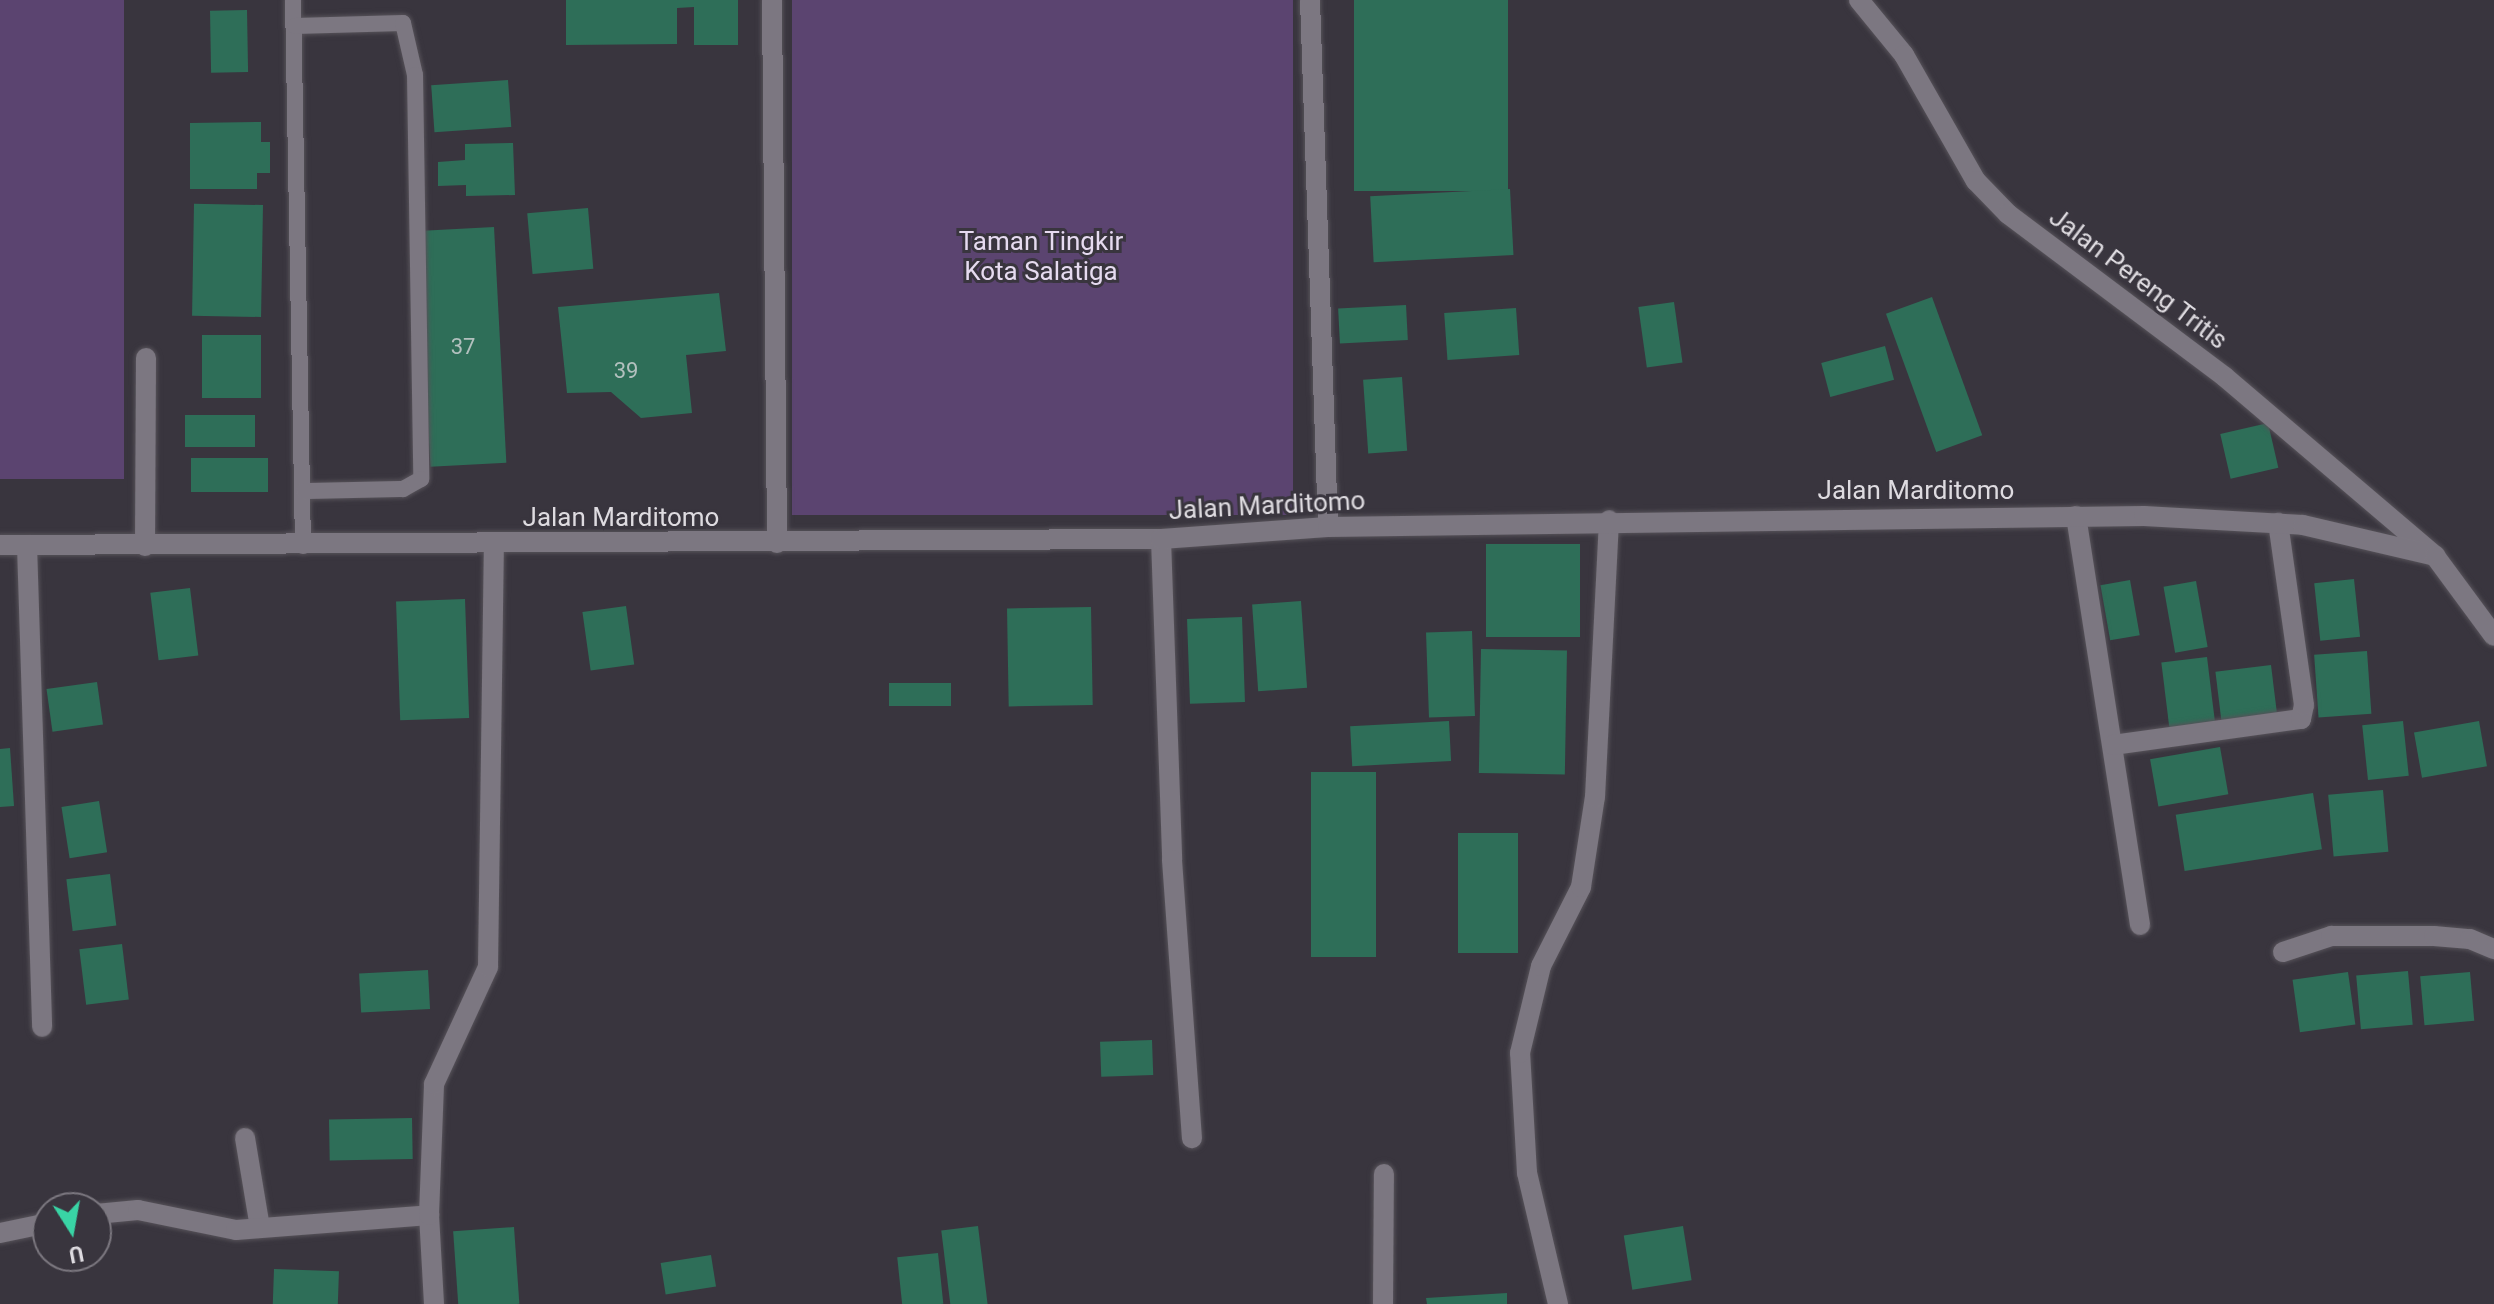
<!DOCTYPE html>
<style>
body{margin:0}
#map{position:relative;width:2494px;height:1304px;overflow:hidden;background:#39353e;font-family:Roboto,sans-serif}
div>[style]{position:absolute}
.green>*{inset:0;background:#5b4470;transform-origin:0 0}
.building>*{inset:0;background:#2e6e58;transform-origin:0 0}
.roads{filter:drop-shadow(0 0 2px #565259) drop-shadow(0 0 2px #565259)}
.lane>*{height:16px;margin:-8px;padding:0 8px;transform-origin:8px;border-radius:8px;background:#7c7781}
.street>*{height:20px;margin:-10px;padding:0 10px;transform-origin:10px;border-radius:10px;background:#7c7781}
.secondary>*{height:20px;margin:-10px;padding:0 10px;transform-origin:10px;border-radius:10px;background:#7c7781}
span{translate:-50% -50%;white-space:nowrap;text-align:center;line-height:1.15;-webkit-text-stroke:6px #39353e;paint-order:stroke}
.number-label{font-size:22px;color:#b2c0be}
.number-label span{-webkit-text-stroke-width:0}
.park-label{font-size:26px;color:#e6dbf0}
.street-label{font-size:26px;color:#dedbe0}
.north{position:absolute;left:32px;top:1192px;width:80px;height:80px;box-sizing:border-box;background:#39353e;border:2px solid #7b777f;border-radius:50%;rotate:169deg;font-size:22px;font-weight:700;line-height:32px;text-align:center;color:#dedbe0}
.north::after{content:'';display:block;margin:auto;width:28px;height:36px;background:#39d4a5;clip-path:polygon(50% 0,100% 100%,50% 72%,0 100%)}
</style>
<div id="map">
<div class="green">
<div style="left:0;top:0;width:124px;height:479px"></div>
<div style="left:792px;top:0;width:501px;height:515px"></div>
</div>
<div class="building">
<div style="clip-path:polygon(566px 0,738px 0,738px 45px,694px 45px,694px 7px,677px 8px,677px 44px,566px 45px)"></div>
<div style="left:1354px;top:0;width:154px;height:191px"></div>
<div style="left:247px;top:10px;width:62px;height:37px;rotate:89deg"></div>
<div style="left:508px;top:80px;width:47px;height:77px;rotate:86deg"></div>
<div style="clip-path:polygon(261px 122px,261px 142px,270px 142px,270px 173px,257px 173px,257px 189px,190px 189px,190px 123px)"></div>
<div style="clip-path:polygon(513px 143px,515px 195px,466px 196px,466px 185px,438px 186px,438px 162px,465px 160px,465px 144px)"></div>
<div style="left:1510px;top:189px;width:66px;height:140px;rotate:87deg"></div>
<div style="left:263px;top:205px;width:112px;height:69px;rotate:91deg"></div>
<div style="left:588px;top:208px;width:61px;height:61px;rotate:85deg"></div>
<div style="left:494px;top:227px;width:236px;height:76px;rotate:87deg"></div>
<div style="clip-path:polygon(719px 293px,726px 351px,686px 355px,692px 413px,641px 418px,611px 392px,567px 393px,558px 307px)"></div>
<div style="left:1932px;top:297px;width:147px;height:49px;rotate:70deg"></div>
<div style="left:1674px;top:302px;width:61px;height:36px;rotate:82deg"></div>
<div style="left:1406px;top:305px;width:35px;height:68px;rotate:87deg"></div>
<div style="left:1516px;top:308px;width:47px;height:72px;rotate:86deg"></div>
<div style="left:261px;top:335px;width:63px;height:59px;rotate:90deg"></div>
<div style="left:1885px;top:346px;width:35px;height:66px;rotate:75deg"></div>
<div style="left:1402px;top:377px;width:74px;height:39px;rotate:86deg"></div>
<div style="left:185px;top:415px;width:70px;height:32px"></div>
<div style="left:2268px;top:423px;width:46px;height:49px;rotate:77deg"></div>
<div style="left:191px;top:458px;width:77px;height:34px"></div>
<div style="left:1486px;top:544px;width:94px;height:93px"></div>
<div style="left:2354px;top:579px;width:58px;height:40px;rotate:84deg"></div>
<div style="left:2130px;top:580px;width:56px;height:30px;rotate:80deg"></div>
<div style="left:2196px;top:581px;width:67px;height:33px;rotate:80deg"></div>
<div style="left:190px;top:588px;width:68px;height:40px;rotate:83deg"></div>
<div style="left:465px;top:599px;width:119px;height:69px;rotate:88deg"></div>
<div style="left:1301px;top:601px;width:87px;height:49px;rotate:86deg"></div>
<div style="left:626px;top:606px;width:59px;height:44px;rotate:82deg"></div>
<div style="left:1091px;top:607px;width:98px;height:84px;rotate:89deg"></div>
<div style="left:1242px;top:617px;width:85px;height:55px;rotate:88deg"></div>
<div style="left:1472px;top:631px;width:85px;height:46px;rotate:88deg"></div>
<div style="left:1481px;top:649px;width:86px;height:124px;rotate:1deg"></div>
<div style="left:2367px;top:651px;width:63px;height:53px;rotate:86deg"></div>
<div style="left:2207px;top:657px;width:70px;height:46px;rotate:83deg"></div>
<div style="left:2271px;top:665px;width:54px;height:56px;rotate:83deg"></div>
<div style="left:97px;top:682px;width:43px;height:51px;rotate:82deg"></div>
<div style="left:889px;top:683px;width:62px;height:23px"></div>
<div style="left:1449px;top:721px;width:40px;height:99px;rotate:87deg"></div>
<div style="left:2403px;top:721px;width:55px;height:41px;rotate:84deg"></div>
<div style="left:2479px;top:721px;width:46px;height:66px;rotate:80deg"></div>
<div style="left:2220px;top:747px;width:48px;height:71px;rotate:80deg"></div>
<div style="clip-path:polygon(10px 748px,14px 806px,0 807px,0 749px)"></div>
<div style="left:1376px;top:772px;width:185px;height:65px;rotate:90deg"></div>
<div style="left:2383px;top:790px;width:62px;height:55px;rotate:85deg"></div>
<div style="left:2313px;top:793px;width:57px;height:139px;rotate:81deg"></div>
<div style="left:99px;top:801px;width:52px;height:38px;rotate:81deg"></div>
<div style="left:1458px;top:833px;width:60px;height:120px"></div>
<div style="left:110px;top:874px;width:52px;height:44px;rotate:83deg"></div>
<div style="left:122px;top:944px;width:56px;height:43px;rotate:83deg"></div>
<div style="left:428px;top:970px;width:39px;height:69px;rotate:87deg"></div>
<div style="left:2408px;top:971px;width:54px;height:52px;rotate:85deg"></div>
<div style="left:2348px;top:972px;width:53px;height:56px;rotate:82deg"></div>
<div style="left:2470px;top:972px;width:49px;height:50px;rotate:85deg"></div>
<div style="left:1152px;top:1040px;width:35px;height:52px;rotate:88deg"></div>
<div style="left:412px;top:1118px;width:41px;height:83px;rotate:89deg"></div>
<div style="left:978px;top:1226px;width:79px;height:37px;rotate:83deg"></div>
<div style="left:1683px;top:1226px;width:55px;height:60px;rotate:81deg"></div>
<div style="left:514px;top:1227px;width:77px;height:61px;rotate:86deg"></div>
<div style="left:938px;top:1253px;width:51px;height:41px;rotate:84deg"></div>
<div style="left:711px;top:1255px;width:32px;height:51px;rotate:81deg"></div>
<div style="left:274px;top:1269px;width:65px;height:35px;rotate:2deg"></div>
<div style="clip-path:polygon(1507px 1293px,1507px 1304px,1427px 1304px,1426px 1298px)"></div>
</div>
<div class="roads">
<div class="lane">
<div style="left:293px;top:0;width:546px;rotate:88.95deg"></div>
<div style="left:295px;top:26px;width:108px;rotate:-1.6deg"></div>
<div style="left:403px;top:23px;width:53px;rotate:77deg"></div>
<div style="left:415px;top:75px;width:404px;rotate:89.1deg"></div>
<div style="left:421px;top:479px;width:21px;rotate:151deg"></div>
<div style="left:403px;top:489px;width:99px;rotate:178.8deg"></div>
</div>
<div class="street">
<div style="left:772px;top:0;width:543px;rotate:89.47deg"></div>
<div style="left:1310px;top:0;width:527px;rotate:88.04deg"></div>
<div style="left:1859px;top:0;width:71px;rotate:50.7deg"></div>
<div style="left:1904px;top:55px;width:145px;rotate:60.3deg"></div>
<div style="left:1976px;top:181px;width:46px;rotate:45.9deg"></div>
<div style="left:2008px;top:214px;width:271px;rotate:36.9deg"></div>
<div style="left:2225px;top:377px;width:276px;rotate:40.4deg"></div>
<div style="left:2076px;top:516px;width:414px;rotate:81.1deg"></div>
<div style="left:1161px;top:539px;width:321px;rotate:88deg"></div>
<div style="left:1172px;top:860px;width:279px;rotate:85.9deg"></div>
<div style="left:27px;top:545px;width:482px;rotate:88.2deg"></div>
<div style="left:145px;top:546px;width:188px;rotate:-89.7deg"></div>
<div style="left:2113px;top:745px;width:190px;rotate:-7.9deg"></div>
<div style="left:2301px;top:719px;width:14px;rotate:-78deg"></div>
<div style="left:2304px;top:705px;width:184px;rotate:-98.1deg"></div>
<div style="left:2283px;top:952px;width:51px;rotate:-18.4deg"></div>
<div style="left:2331px;top:936px;width:103px"></div>
<div style="left:2434px;top:936px;width:36px;rotate:5deg"></div>
<div style="left:2470px;top:939px;width:26px;rotate:23deg"></div>
<div style="left:245px;top:1138px;width:91px;rotate:80.5deg"></div>
<div style="left:96px;top:1214px;width:42px;rotate:-5.4deg"></div>
<div style="left:138px;top:1210px;width:100px;rotate:11.5deg"></div>
<div style="left:236px;top:1230px;width:194px;rotate:-4.4deg"></div>
<div style="left:0;top:1233px;width:49px;rotate:-11.8deg"></div>
<div style="left:434px;top:1304px;width:89px;rotate:-93.2deg"></div>
<div style="left:429px;top:1215px;width:131px;rotate:-87.8deg"></div>
<div style="left:434px;top:1084px;width:129px;rotate:-65.2deg"></div>
<div style="left:488px;top:967px;width:422px;rotate:-89.2deg"></div>
<div style="left:1383px;top:1304px;width:130px;rotate:-89.6deg"></div>
<div style="left:1558px;top:1304px;width:135px;rotate:-103.3deg"></div>
<div style="left:1527px;top:1173px;width:120px;rotate:-93.3deg"></div>
<div style="left:1520px;top:1053px;width:89px;rotate:-76.4deg"></div>
<div style="left:1541px;top:966px;width:89px;rotate:-63.1deg"></div>
<div style="left:1581px;top:887px;width:91px;rotate:-81.2deg"></div>
<div style="left:1595px;top:797px;width:277px;rotate:-87.1deg"></div>
</div>
<div class="secondary">
<div style="left:0;top:545px;width:1161px;rotate:-0.3deg"></div>
<div style="left:1161px;top:539px;width:167px;rotate:-4.1deg"></div>
<div style="left:1328px;top:527px;width:816px;rotate:-0.77deg"></div>
<div style="left:2144px;top:516px;width:159px;rotate:3.2deg"></div>
<div style="left:2303px;top:525px;width:136px;rotate:13.2deg"></div>
<div style="left:2435px;top:556px;width:99px;rotate:53.6deg"></div>
</div>
</div>
<div class="number-label">
<span style="left:463px;top:347px">37</span>
<span style="left:626px;top:371px">39</span>
</div>
<div class="park-label">
<span style="left:1041px;top:257px">Taman Tingkir<br>Kota Salatiga</span>
</div>
<div class="street-label">
<span style="left:2138px;top:279px;rotate:37deg">Jalan Pereng Tritis</span>
<span style="left:1916px;top:491px">Jalan Marditomo</span>
<span style="left:1267px;top:506px;rotate:-3deg">Jalan Marditomo</span>
<span style="left:621px;top:518px">Jalan Marditomo</span>
</div>
<div class="north">U</div>
</div>
